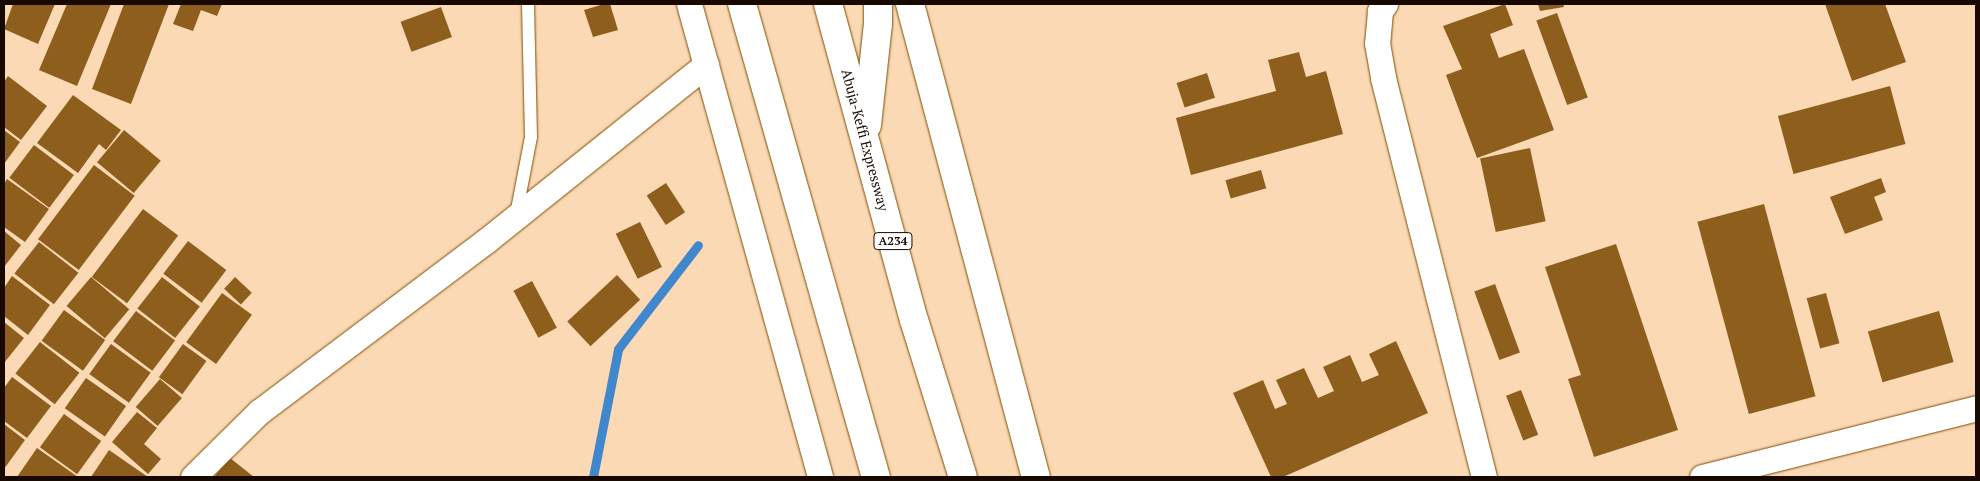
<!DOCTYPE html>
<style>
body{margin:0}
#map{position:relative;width:1980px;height:481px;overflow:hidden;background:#fbd9b4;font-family:"PT Serif",serif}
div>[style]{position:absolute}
.stream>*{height:9px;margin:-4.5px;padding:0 4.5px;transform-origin:4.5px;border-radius:4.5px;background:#4187cc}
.building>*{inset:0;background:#8e5e1c;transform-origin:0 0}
.roads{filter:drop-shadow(0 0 1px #7e4e00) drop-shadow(0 0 1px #7e4e00)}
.lane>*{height:12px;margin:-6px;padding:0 6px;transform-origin:6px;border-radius:6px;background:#fff}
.street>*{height:25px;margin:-12.5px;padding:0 12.5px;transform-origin:12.5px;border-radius:12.5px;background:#fff}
.highway>*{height:28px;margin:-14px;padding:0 14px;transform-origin:14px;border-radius:14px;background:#fff}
span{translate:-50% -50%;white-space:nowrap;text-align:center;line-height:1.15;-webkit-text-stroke:4px #fff;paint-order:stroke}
.shield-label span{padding:1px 4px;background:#fff;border:1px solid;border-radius:4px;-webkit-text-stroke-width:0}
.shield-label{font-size:12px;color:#170800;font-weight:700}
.street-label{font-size:14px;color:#170800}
.frame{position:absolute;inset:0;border:5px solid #170800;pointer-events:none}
</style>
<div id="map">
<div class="stream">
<div style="left:593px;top:477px;width:130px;rotate:-78.9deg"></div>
<div style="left:618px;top:349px;width:131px;rotate:-52.4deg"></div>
</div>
<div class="building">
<div style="clip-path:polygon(13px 4px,55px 4px,38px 44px,4px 29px)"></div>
<div style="clip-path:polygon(67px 4px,111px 4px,77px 86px,39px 70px)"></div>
<div style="clip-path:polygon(124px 4px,169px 4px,131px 104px,92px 89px)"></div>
<div style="clip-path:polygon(181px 4px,222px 4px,217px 16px,201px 10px,193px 31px,173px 24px)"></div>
<div style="clip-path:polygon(604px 4px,610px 4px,618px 30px,593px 37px,584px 10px)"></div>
<div style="clip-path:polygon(1505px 4px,1513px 25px,1490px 34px,1499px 58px,1524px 49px,1554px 130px,1477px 158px,1446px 75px,1462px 69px,1443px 26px)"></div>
<div style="clip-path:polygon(1538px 4px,1563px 4px,1564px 7px,1540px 11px)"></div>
<div style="clip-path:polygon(1825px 4px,1885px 4px,1906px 62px,1852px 81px)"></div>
<div style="left:441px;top:7px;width:32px;height:43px;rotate:70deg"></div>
<div style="left:1557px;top:13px;width:90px;height:22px;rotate:70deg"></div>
<div style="clip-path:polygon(1299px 52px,1306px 77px,1326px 71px,1343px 134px,1191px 175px,1176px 118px,1276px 91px,1268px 60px)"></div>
<div style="left:1207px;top:73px;width:26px;height:32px;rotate:72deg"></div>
<div style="clip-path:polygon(8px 76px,47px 106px,21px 140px,4px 127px,4px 82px)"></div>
<div style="left:1890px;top:86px;width:60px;height:116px;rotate:75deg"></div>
<div style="clip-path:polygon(73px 95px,121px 130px,106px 150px,99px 144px,78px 173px,37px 143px)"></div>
<div style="clip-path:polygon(4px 130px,20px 142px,4px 164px)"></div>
<div style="left:124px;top:130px;width:48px;height:42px;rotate:40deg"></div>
<div style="left:34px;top:145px;width:50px;height:41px;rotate:37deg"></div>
<div style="left:1530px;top:148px;width:75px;height:51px;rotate:78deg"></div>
<div style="left:94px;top:165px;width:51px;height:93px;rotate:37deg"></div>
<div style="left:1261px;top:170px;width:19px;height:37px;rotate:74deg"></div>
<div style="clip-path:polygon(1881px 178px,1886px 192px,1874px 197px,1883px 220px,1845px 234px,1830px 197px)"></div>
<div style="clip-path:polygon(7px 179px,49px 209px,25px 242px,4px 227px,4px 184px)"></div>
<div style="left:666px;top:183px;width:35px;height:23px;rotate:57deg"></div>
<div style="left:1764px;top:204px;width:199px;height:69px;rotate:75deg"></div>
<div style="left:143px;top:209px;width:44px;height:85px;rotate:37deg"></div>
<div style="left:640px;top:222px;width:50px;height:27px;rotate:64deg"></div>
<div style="clip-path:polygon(4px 231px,21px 245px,4px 267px)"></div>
<div style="left:188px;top:241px;width:48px;height:41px;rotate:37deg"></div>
<div style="left:39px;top:242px;width:50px;height:40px;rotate:38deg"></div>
<div style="clip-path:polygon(1616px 244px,1678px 430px,1594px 457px,1568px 379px,1581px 375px,1545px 267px)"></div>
<div style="left:617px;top:275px;width:34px;height:68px;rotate:47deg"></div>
<div style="clip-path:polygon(12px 276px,50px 305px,28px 335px,4px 316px,4px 288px)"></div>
<div style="left:91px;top:277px;width:50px;height:38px;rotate:40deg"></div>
<div style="left:162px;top:277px;width:48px;height:40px;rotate:38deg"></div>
<div style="left:235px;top:277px;width:23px;height:16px;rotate:43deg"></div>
<div style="left:532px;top:281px;width:53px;height:21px;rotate:62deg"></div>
<div style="left:1495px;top:284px;width:73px;height:22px;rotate:70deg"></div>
<div style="left:222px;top:293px;width:37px;height:61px;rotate:36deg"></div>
<div style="left:1826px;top:293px;width:52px;height:20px;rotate:75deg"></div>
<div style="left:64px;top:310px;width:51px;height:38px;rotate:36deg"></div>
<div style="left:136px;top:311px;width:49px;height:38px;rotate:37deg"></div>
<div style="left:1939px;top:311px;width:53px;height:74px;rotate:74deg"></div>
<div style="clip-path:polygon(4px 322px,24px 338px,4px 363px)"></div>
<div style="clip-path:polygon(1396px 341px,1428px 413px,1283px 477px,1271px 477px,1233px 393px,1263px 380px,1275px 409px,1287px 404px,1276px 380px,1304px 368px,1318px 398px,1334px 391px,1323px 367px,1350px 355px,1362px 382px,1379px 375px,1369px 354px)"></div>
<div style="left:40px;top:342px;width:50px;height:40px;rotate:38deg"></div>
<div style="left:111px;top:344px;width:49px;height:37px;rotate:36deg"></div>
<div style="left:183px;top:344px;width:29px;height:41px;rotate:36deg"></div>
<div style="clip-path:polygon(12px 377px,51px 406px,27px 438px,4px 421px,4px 388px)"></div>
<div style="left:86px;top:378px;width:49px;height:37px;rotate:35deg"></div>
<div style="left:160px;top:379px;width:29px;height:37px;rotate:41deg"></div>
<div style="left:1521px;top:390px;width:48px;height:16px;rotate:69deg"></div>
<div style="clip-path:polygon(137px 412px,157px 428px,144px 444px,161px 459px,148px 474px,112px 442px)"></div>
<div style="left:64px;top:414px;width:46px;height:41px;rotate:36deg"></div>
<div style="clip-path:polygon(4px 424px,25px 440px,4px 469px)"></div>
<div style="clip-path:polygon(37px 448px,78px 477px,17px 477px)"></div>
<div style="clip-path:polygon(109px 450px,148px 477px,91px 477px)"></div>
<div style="clip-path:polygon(230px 458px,254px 477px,214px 477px)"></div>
</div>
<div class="roads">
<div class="lane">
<div style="left:516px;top:215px;width:79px;rotate:-79.1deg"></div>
<div style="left:531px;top:137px;width:133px;rotate:-91.3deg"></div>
</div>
<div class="street">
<div style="left:689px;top:4px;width:491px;rotate:74.5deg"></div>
<div style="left:1385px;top:4px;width:9px;rotate:126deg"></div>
<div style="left:1380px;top:11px;width:32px;rotate:95deg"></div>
<div style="left:1377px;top:43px;width:36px;rotate:80deg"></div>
<div style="left:1383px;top:78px;width:412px;rotate:75.8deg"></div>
<div style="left:193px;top:477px;width:93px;rotate:-44.6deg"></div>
<div style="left:259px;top:412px;width:284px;rotate:-37deg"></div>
<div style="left:486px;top:241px;width:282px;rotate:-38.7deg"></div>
<div style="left:1702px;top:477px;width:283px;rotate:-14.1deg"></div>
</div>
<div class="highway">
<div style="left:742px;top:4px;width:492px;rotate:74.2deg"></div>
<div style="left:828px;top:4px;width:327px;rotate:74.8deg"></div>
<div style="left:914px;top:320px;width:164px;rotate:72.7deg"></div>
<div style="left:910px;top:4px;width:489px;rotate:75.1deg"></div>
<div style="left:867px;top:125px;width:102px;rotate:-83.8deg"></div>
<div style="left:878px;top:24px;width:20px;rotate:-90deg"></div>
</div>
</div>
<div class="shield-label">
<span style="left:893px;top:241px">A234</span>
</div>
<div class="street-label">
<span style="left:865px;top:140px;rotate:75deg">Abuja-Keffi Expressway</span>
</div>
<div class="frame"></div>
</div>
